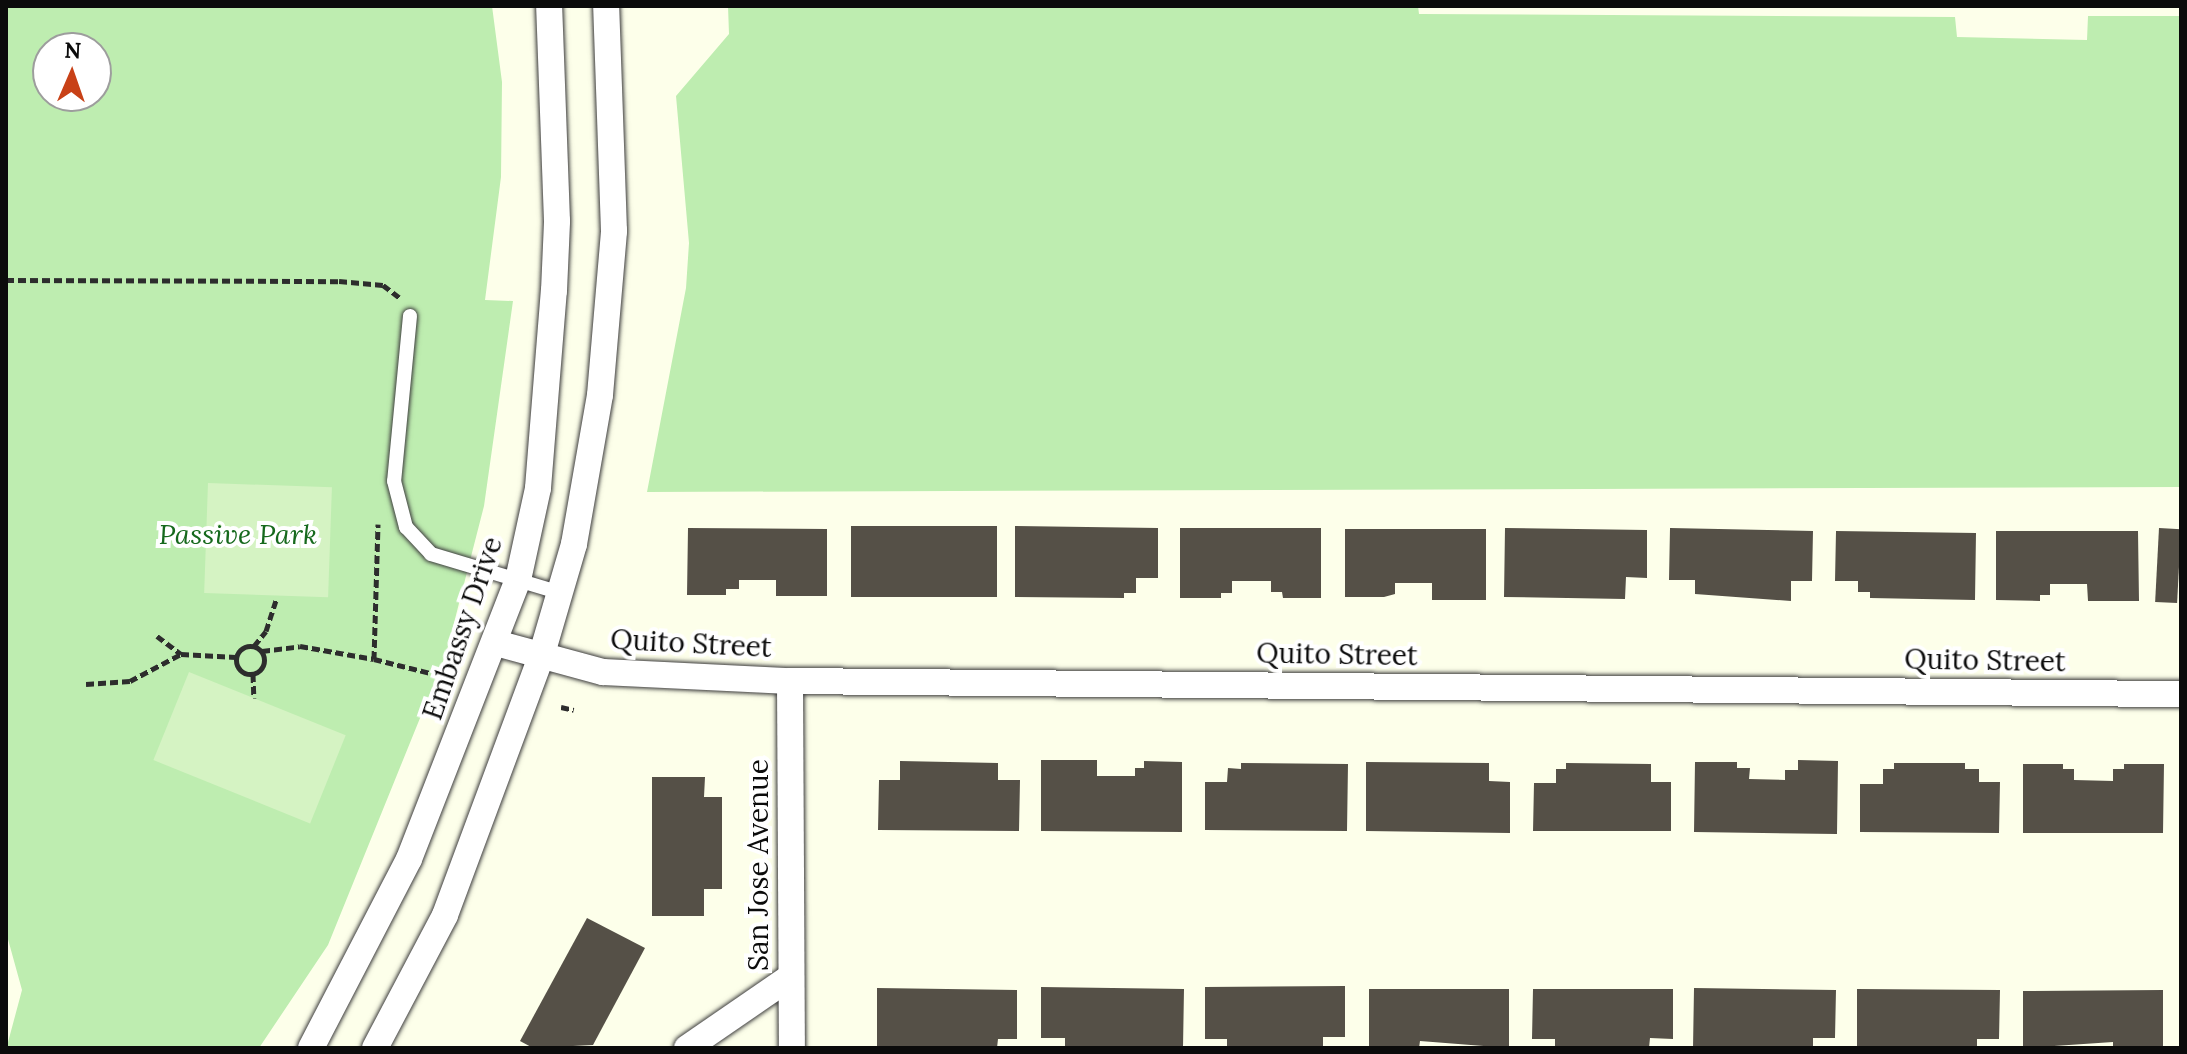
<!DOCTYPE html>
<style>
body{margin:0}
#map{position:relative;width:2187px;height:1054px;overflow:hidden;background:#fdffea;font-family:Lora,serif}
div>[style]{position:absolute}
.green>*{inset:0;background:#beedb0}
.pitch>*{inset:0;background:#d5f3c3;transform-origin:0 0}
.building>*{inset:0;background:#555047;transform-origin:0 0}
.path>*{height:5px;margin-top:-2.5px;transform-origin:0;background:repeating-linear-gradient(90deg,#2d2d2d 0 8px,transparent 0 12px)}
.path>.ring{margin:-2.5px;padding:0;box-sizing:content-box;background:none;border:5px solid #2d2d2d;border-radius:50%}
.roads{filter:drop-shadow(0 0 2px #3e3e3e) drop-shadow(0 0 2px #3e3e3e)}
.service>*{height:14px;margin:-7px;padding:0 7px;transform-origin:7px;border-radius:7px;background:#fff}
.minor>*{height:26px;margin:-13px;padding:0 13px;transform-origin:13px;border-radius:13px;background:#fff}
span{translate:-50% -50%;white-space:nowrap;text-align:center;line-height:1.15;-webkit-text-stroke:8px #fff;paint-order:stroke}
.park-label{font-size:28px;color:#16691d;font-style:italic}
.street-label{font-size:28px;color:#0b0b0b}
.frame{position:absolute;inset:0;border:8px solid #0b0b0b;pointer-events:none}
.north{position:absolute;left:32px;top:32px;width:80px;height:80px;box-sizing:border-box;background:#fff;border:2px solid #9d9d9d;border-radius:50%;rotate:2deg;font-size:22px;font-weight:700;line-height:32px;text-align:center;color:#0b0b0b}
.north::after{content:'';display:block;margin:auto;width:28px;height:36px;background:#c84117;clip-path:polygon(50% 0,100% 100%,50% 72%,0 100%)}
</style>
<div id="map">
<div class="green">
<div style="clip-path:polygon(evenodd,6px 6px,492px 6px,502px 82px,501px 177px,485px 300px,513px 301px,484px 506px,446px 654px,328px 945px,259px 1048px,7px 1046px,22px 990px,6px 932px,6px 6px,48px 48px,96px 48px,96px 96px,48px 96px,48px 48px)"></div>
<div style="clip-path:polygon(728px 6px,1418px 6px,1419px 14px,1955px 17px,1957px 37px,2087px 40px,2088px 16px,2181px 16px,2181px 487px,647px 492px,686px 288px,689px 243px,676px 96px,729px 34px)"></div>
</div>
<div class="pitch">
<div style="left:208px;top:483px;width:124px;height:110px;rotate:2deg"></div>
<div style="left:189px;top:672px;width:169px;height:95px;rotate:22deg"></div>
</div>
<div class="building">
<div style="left:851px;top:526px;width:146px;height:71px"></div>
<div style="clip-path:polygon(1015px 526px,1158px 528px,1158px 578px,1136px 578px,1136px 593px,1124px 593px,1124px 598px,1015px 597px)"></div>
<div style="clip-path:polygon(688px 528px,827px 529px,827px 596px,776px 596px,776px 580px,739px 580px,739px 589px,726px 589px,726px 595px,687px 595px)"></div>
<div style="clip-path:polygon(1180px 528px,1321px 528px,1321px 598px,1283px 598px,1282px 592px,1271px 592px,1271px 581px,1232px 581px,1232px 593px,1221px 593px,1221px 598px,1180px 598px)"></div>
<div style="clip-path:polygon(1505px 528px,1647px 530px,1647px 578px,1626px 577px,1625px 599px,1504px 597px)"></div>
<div style="clip-path:polygon(1670px 528px,1813px 531px,1812px 581px,1791px 581px,1791px 601px,1695px 594px,1695px 580px,1669px 580px)"></div>
<div style="left:2159px;top:528px;width:22px;height:74px;rotate:3deg"></div>
<div style="clip-path:polygon(1345px 529px,1486px 529px,1486px 600px,1432px 600px,1432px 583px,1395px 583px,1395px 594px,1384px 597px,1345px 597px)"></div>
<div style="clip-path:polygon(1836px 531px,1976px 533px,1975px 600px,1870px 598px,1870px 592px,1858px 592px,1858px 581px,1835px 581px)"></div>
<div style="clip-path:polygon(1996px 531px,2138px 531px,2139px 601px,2088px 601px,2087px 584px,2050px 584px,2050px 595px,2040px 595px,2040px 601px,1996px 600px)"></div>
<div style="clip-path:polygon(1041px 760px,1097px 760px,1097px 776px,1135px 776px,1135px 768px,1144px 768px,1144px 761px,1182px 762px,1182px 832px,1041px 831px)"></div>
<div style="clip-path:polygon(1798px 760px,1838px 761px,1837px 834px,1694px 832px,1695px 762px,1737px 762px,1737px 768px,1750px 768px,1749px 779px,1785px 780px,1785px 770px,1798px 770px)"></div>
<div style="clip-path:polygon(900px 761px,998px 763px,998px 780px,1020px 780px,1019px 831px,878px 830px,879px 780px,900px 780px)"></div>
<div style="clip-path:polygon(1366px 762px,1489px 763px,1489px 781px,1510px 782px,1510px 833px,1366px 831px)"></div>
<div style="clip-path:polygon(1241px 763px,1348px 764px,1347px 831px,1205px 830px,1205px 782px,1227px 782px,1228px 768px,1241px 769px)"></div>
<div style="clip-path:polygon(1566px 763px,1651px 764px,1651px 782px,1671px 782px,1671px 831px,1533px 831px,1534px 783px,1556px 783px,1556px 769px,1566px 769px)"></div>
<div style="clip-path:polygon(1894px 763px,1965px 763px,1965px 769px,1979px 769px,1979px 782px,2000px 782px,1999px 833px,1860px 832px,1860px 784px,1883px 784px,1883px 769px,1894px 769px)"></div>
<div style="clip-path:polygon(2023px 764px,2063px 764px,2063px 769px,2074px 769px,2074px 780px,2113px 781px,2113px 769px,2124px 769px,2124px 764px,2164px 764px,2163px 833px,2023px 833px)"></div>
<div style="clip-path:polygon(652px 777px,705px 777px,704px 797px,722px 797px,722px 889px,704px 889px,704px 916px,652px 916px)"></div>
<div style="clip-path:polygon(587px 918px,645px 948px,593px 1045px,533px 1048px,520px 1041px)"></div>
<div style="clip-path:polygon(1345px 986px,1345px 1037px,1323px 1037px,1323px 1048px,1227px 1048px,1227px 1039px,1205px 1039px,1205px 987px)"></div>
<div style="clip-path:polygon(1041px 987px,1184px 989px,1183px 1048px,1065px 1048px,1065px 1038px,1041px 1038px)"></div>
<div style="clip-path:polygon(877px 988px,1017px 990px,1017px 1039px,998px 1039px,997px 1048px,877px 1048px)"></div>
<div style="clip-path:polygon(1694px 988px,1836px 990px,1835px 1038px,1813px 1038px,1813px 1048px,1693px 1048px)"></div>
<div style="clip-path:polygon(1369px 989px,1509px 989px,1509px 1048px,1420px 1041px,1419px 1048px,1369px 1048px)"></div>
<div style="clip-path:polygon(1533px 989px,1673px 989px,1673px 1039px,1650px 1038px,1649px 1048px,1555px 1048px,1555px 1039px,1532px 1039px)"></div>
<div style="clip-path:polygon(1857px 989px,2000px 990px,1999px 1039px,1977px 1039px,1977px 1048px,1857px 1048px)"></div>
<div style="clip-path:polygon(2163px 990px,2163px 1048px,2113px 1048px,2113px 1042px,2023px 1048px,2023px 991px)"></div>
</div>
<div class="path">
<div style="left:6px;top:280px;width:333px;rotate:0.2deg"></div>
<div style="left:339px;top:281px;width:44px;rotate:5.2deg"></div>
<div style="left:383px;top:285px;width:21px;rotate:37deg"></div>
<div style="left:157px;top:636px;width:30px;rotate:37deg"></div>
<div class="ring" style="left:236px;top:646px;width:23px;height:23px"></div>
<div style="left:254px;top:646px;width:19px;rotate:-51deg"></div>
<div style="left:266px;top:631px;width:35px;rotate:-72deg"></div>
<div style="left:262px;top:651px;width:38px;rotate:-7deg"></div>
<div style="left:300px;top:646px;width:75px;rotate:10deg"></div>
<div style="left:374px;top:659px;width:135px;rotate:-88.3deg"></div>
<div style="left:374px;top:659px;width:70px;rotate:14deg"></div>
<div style="left:253px;top:674px;width:24px;rotate:88deg"></div>
<div style="left:86px;top:684px;width:44px;rotate:-3.9deg"></div>
<div style="left:130px;top:681px;width:58px;rotate:-27.9deg"></div>
<div style="left:181px;top:654px;width:55px;rotate:3.1deg"></div>
<div style="left:561px;top:707px;width:13px;rotate:13deg"></div>
</div>
<div class="roads">
<div class="service">
<div style="left:410px;top:316px;width:166px;rotate:95.5deg"></div>
<div style="left:394px;top:481px;width:48px;rotate:75.4deg"></div>
<div style="left:406px;top:527px;width:37px;rotate:47deg"></div>
<div style="left:431px;top:554px;width:136px;rotate:16.7deg"></div>
</div>
<div class="minor">
<div style="left:496px;top:643px;width:111px;rotate:15.2deg"></div>
<div style="left:603px;top:672px;width:187px;rotate:2.8deg"></div>
<div style="left:790px;top:681px;width:1391px;rotate:0.54deg"></div>
<div style="left:790px;top:681px;width:367px;rotate:89.7deg"></div>
<div style="left:311px;top:1048px;width:213px;rotate:-62.6deg"></div>
<div style="left:409px;top:859px;width:300px;rotate:-68.7deg"></div>
<div style="left:518px;top:580px;width:94px;rotate:-77.7deg"></div>
<div style="left:538px;top:488px;width:198px;rotate:-85.4deg"></div>
<div style="left:554px;top:291px;width:70px;rotate:-87.5deg"></div>
<div style="left:557px;top:221px;width:215px;rotate:-92.1deg"></div>
<div style="left:375px;top:1048px;width:150px;rotate:-62.2deg"></div>
<div style="left:445px;top:915px;width:275px;rotate:-69.6deg"></div>
<div style="left:541px;top:657px;width:118px;rotate:-73.7deg"></div>
<div style="left:574px;top:544px;width:151px;rotate:-80.1deg"></div>
<div style="left:600px;top:395px;width:165px;rotate:-85.1deg"></div>
<div style="left:614px;top:231px;width:225px;rotate:-92deg"></div>
<div style="left:687px;top:1048px;width:124px;rotate:-34.5deg"></div>
</div>
</div>
<div class="park-label">
<span style="left:238px;top:534px">Passive Park</span>
</div>
<div class="street-label">
<span style="left:462px;top:628px;rotate:-71deg">Embassy Drive</span>
<span style="left:691px;top:643px;rotate:3deg">Quito Street</span>
<span style="left:1337px;top:654px;rotate:1deg">Quito Street</span>
<span style="left:1985px;top:660px;rotate:1deg">Quito Street</span>
<span style="left:758px;top:865px;rotate:-90deg">San Jose Avenue</span>
</div>
<div class="frame"></div>
<div class="north">N</div>
</div>
